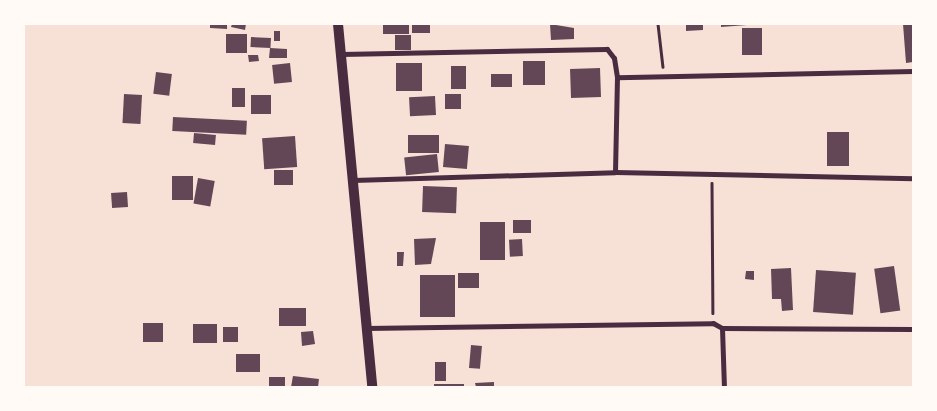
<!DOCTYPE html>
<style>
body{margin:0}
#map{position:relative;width:937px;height:411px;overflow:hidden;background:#f7e1d7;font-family:"Archivo Narrow",sans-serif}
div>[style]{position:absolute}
.building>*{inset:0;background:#644757;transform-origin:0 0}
.path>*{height:2.5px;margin:-1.25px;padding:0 1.25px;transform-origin:1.25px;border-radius:1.25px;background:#4a2c40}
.minor>*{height:5px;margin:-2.5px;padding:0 2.5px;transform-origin:2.5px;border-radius:2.5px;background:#4a2c40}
.trunk>*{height:10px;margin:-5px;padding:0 5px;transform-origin:5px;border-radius:5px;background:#4a2c40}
span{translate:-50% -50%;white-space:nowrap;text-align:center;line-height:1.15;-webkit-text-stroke:5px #fffaf5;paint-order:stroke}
.frame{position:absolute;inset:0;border:25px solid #fffaf5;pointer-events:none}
</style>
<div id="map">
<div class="building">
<div style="clip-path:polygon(210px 24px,227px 24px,227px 29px,210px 28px)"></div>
<div style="clip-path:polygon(232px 24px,246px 24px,245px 30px,231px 27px)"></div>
<div style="left:383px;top:24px;width:26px;height:10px"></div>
<div style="left:412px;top:24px;width:18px;height:9px"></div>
<div style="clip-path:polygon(550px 24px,574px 28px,574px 39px,551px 40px)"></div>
<div style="clip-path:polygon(686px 24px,703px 24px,703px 30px,686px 31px)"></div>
<div style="clip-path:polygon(721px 24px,747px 24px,747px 25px,721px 27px)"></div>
<div style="clip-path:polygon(903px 24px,913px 24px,913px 62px,906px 63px)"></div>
<div style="left:742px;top:28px;width:20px;height:27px"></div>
<div style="left:274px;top:31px;width:6px;height:10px"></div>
<div style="left:226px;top:34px;width:21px;height:19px"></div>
<div style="left:395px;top:35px;width:16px;height:15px"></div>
<div style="left:251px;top:37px;width:20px;height:10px;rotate:3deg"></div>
<div style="clip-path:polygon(270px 48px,287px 49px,287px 58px,269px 58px)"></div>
<div style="clip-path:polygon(248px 55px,258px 55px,259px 61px,249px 62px)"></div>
<div style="left:523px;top:61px;width:22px;height:24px"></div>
<div style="left:290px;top:63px;width:19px;height:18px;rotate:84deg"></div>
<div style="left:396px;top:63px;width:26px;height:28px"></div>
<div style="left:451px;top:66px;width:15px;height:23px"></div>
<div style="left:600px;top:68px;width:29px;height:30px;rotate:88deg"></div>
<div style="left:156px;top:72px;width:16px;height:22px;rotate:7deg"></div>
<div style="left:491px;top:74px;width:21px;height:13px"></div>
<div style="left:232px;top:88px;width:13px;height:19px"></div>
<div style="left:124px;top:94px;width:18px;height:29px;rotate:3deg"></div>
<div style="left:445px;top:94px;width:16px;height:15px"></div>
<div style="left:251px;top:95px;width:20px;height:19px"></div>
<div style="left:435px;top:96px;width:19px;height:26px;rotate:87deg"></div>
<div style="left:173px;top:117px;width:74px;height:14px;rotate:3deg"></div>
<div style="left:849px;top:132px;width:34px;height:22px;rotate:90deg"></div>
<div style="left:194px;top:133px;width:22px;height:10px;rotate:5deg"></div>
<div style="left:439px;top:135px;width:18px;height:31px;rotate:90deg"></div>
<div style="left:295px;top:136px;width:31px;height:33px;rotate:86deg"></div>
<div style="left:445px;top:144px;width:24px;height:23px;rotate:5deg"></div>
<div style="left:437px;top:154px;width:18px;height:33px;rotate:84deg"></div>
<div style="left:274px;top:170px;width:19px;height:15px"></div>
<div style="left:172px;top:176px;width:21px;height:24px"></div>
<div style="left:198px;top:178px;width:17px;height:26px;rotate:10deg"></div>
<div style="left:423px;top:186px;width:34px;height:26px;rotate:2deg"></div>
<div style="left:127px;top:192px;width:15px;height:16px;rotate:86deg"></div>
<div style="left:531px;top:220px;width:13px;height:18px;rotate:90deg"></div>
<div style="left:480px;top:222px;width:25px;height:38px"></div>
<div style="clip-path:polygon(436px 238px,431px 264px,415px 265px,414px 239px)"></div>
<div style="left:522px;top:239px;width:17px;height:13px;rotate:87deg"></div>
<div style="clip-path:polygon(397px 252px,404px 252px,403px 266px,397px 266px)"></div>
<div style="left:894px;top:266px;width:45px;height:20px;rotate:82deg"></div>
<div style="clip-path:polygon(791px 268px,793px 310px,782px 311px,781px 299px,772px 299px,771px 269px)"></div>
<div style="left:816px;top:270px;width:40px;height:42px;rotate:4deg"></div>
<div style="clip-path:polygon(746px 271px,754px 271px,754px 280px,745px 279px)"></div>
<div style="left:458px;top:273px;width:21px;height:15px"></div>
<div style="left:420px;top:275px;width:35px;height:42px"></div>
<div style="left:279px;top:308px;width:27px;height:18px"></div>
<div style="left:143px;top:323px;width:20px;height:19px"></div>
<div style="left:193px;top:324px;width:24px;height:19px"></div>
<div style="left:223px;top:327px;width:15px;height:15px"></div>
<div style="clip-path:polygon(313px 331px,315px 344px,302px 346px,301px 332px)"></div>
<div style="left:471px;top:345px;width:11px;height:23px;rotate:5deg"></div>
<div style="left:260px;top:354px;width:18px;height:24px;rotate:90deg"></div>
<div style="left:435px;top:362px;width:11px;height:19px"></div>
<div style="clip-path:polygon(293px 376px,319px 379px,318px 387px,291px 387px)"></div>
<div style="left:269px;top:377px;width:16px;height:10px"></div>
<div style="clip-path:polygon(494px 382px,494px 387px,476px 387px,475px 383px)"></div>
<div style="left:434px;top:384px;width:30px;height:3px"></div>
</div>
<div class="path">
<div style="left:658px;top:24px;width:43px;rotate:83.4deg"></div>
<div style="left:712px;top:183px;width:130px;rotate:89.6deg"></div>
</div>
<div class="minor">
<div style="left:341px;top:54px;width:266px;rotate:-1.1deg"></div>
<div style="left:607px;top:49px;width:11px;rotate:52deg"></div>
<div style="left:614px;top:58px;width:19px;rotate:81deg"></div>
<div style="left:913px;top:71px;width:296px;rotate:178.8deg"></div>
<div style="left:617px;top:77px;width:95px;rotate:91.2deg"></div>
<div style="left:615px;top:172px;width:298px;rotate:1.2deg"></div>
<div style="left:353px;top:180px;width:262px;rotate:-1.7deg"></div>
<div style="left:366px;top:328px;width:347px;rotate:-0.8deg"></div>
<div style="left:713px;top:323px;width:10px;rotate:29deg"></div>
<div style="left:722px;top:328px;width:191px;rotate:0.3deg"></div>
<div style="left:722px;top:328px;width:59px;rotate:88.1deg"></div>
</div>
<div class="trunk">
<div style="left:338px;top:24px;width:365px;rotate:84.6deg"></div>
</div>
<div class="frame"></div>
</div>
